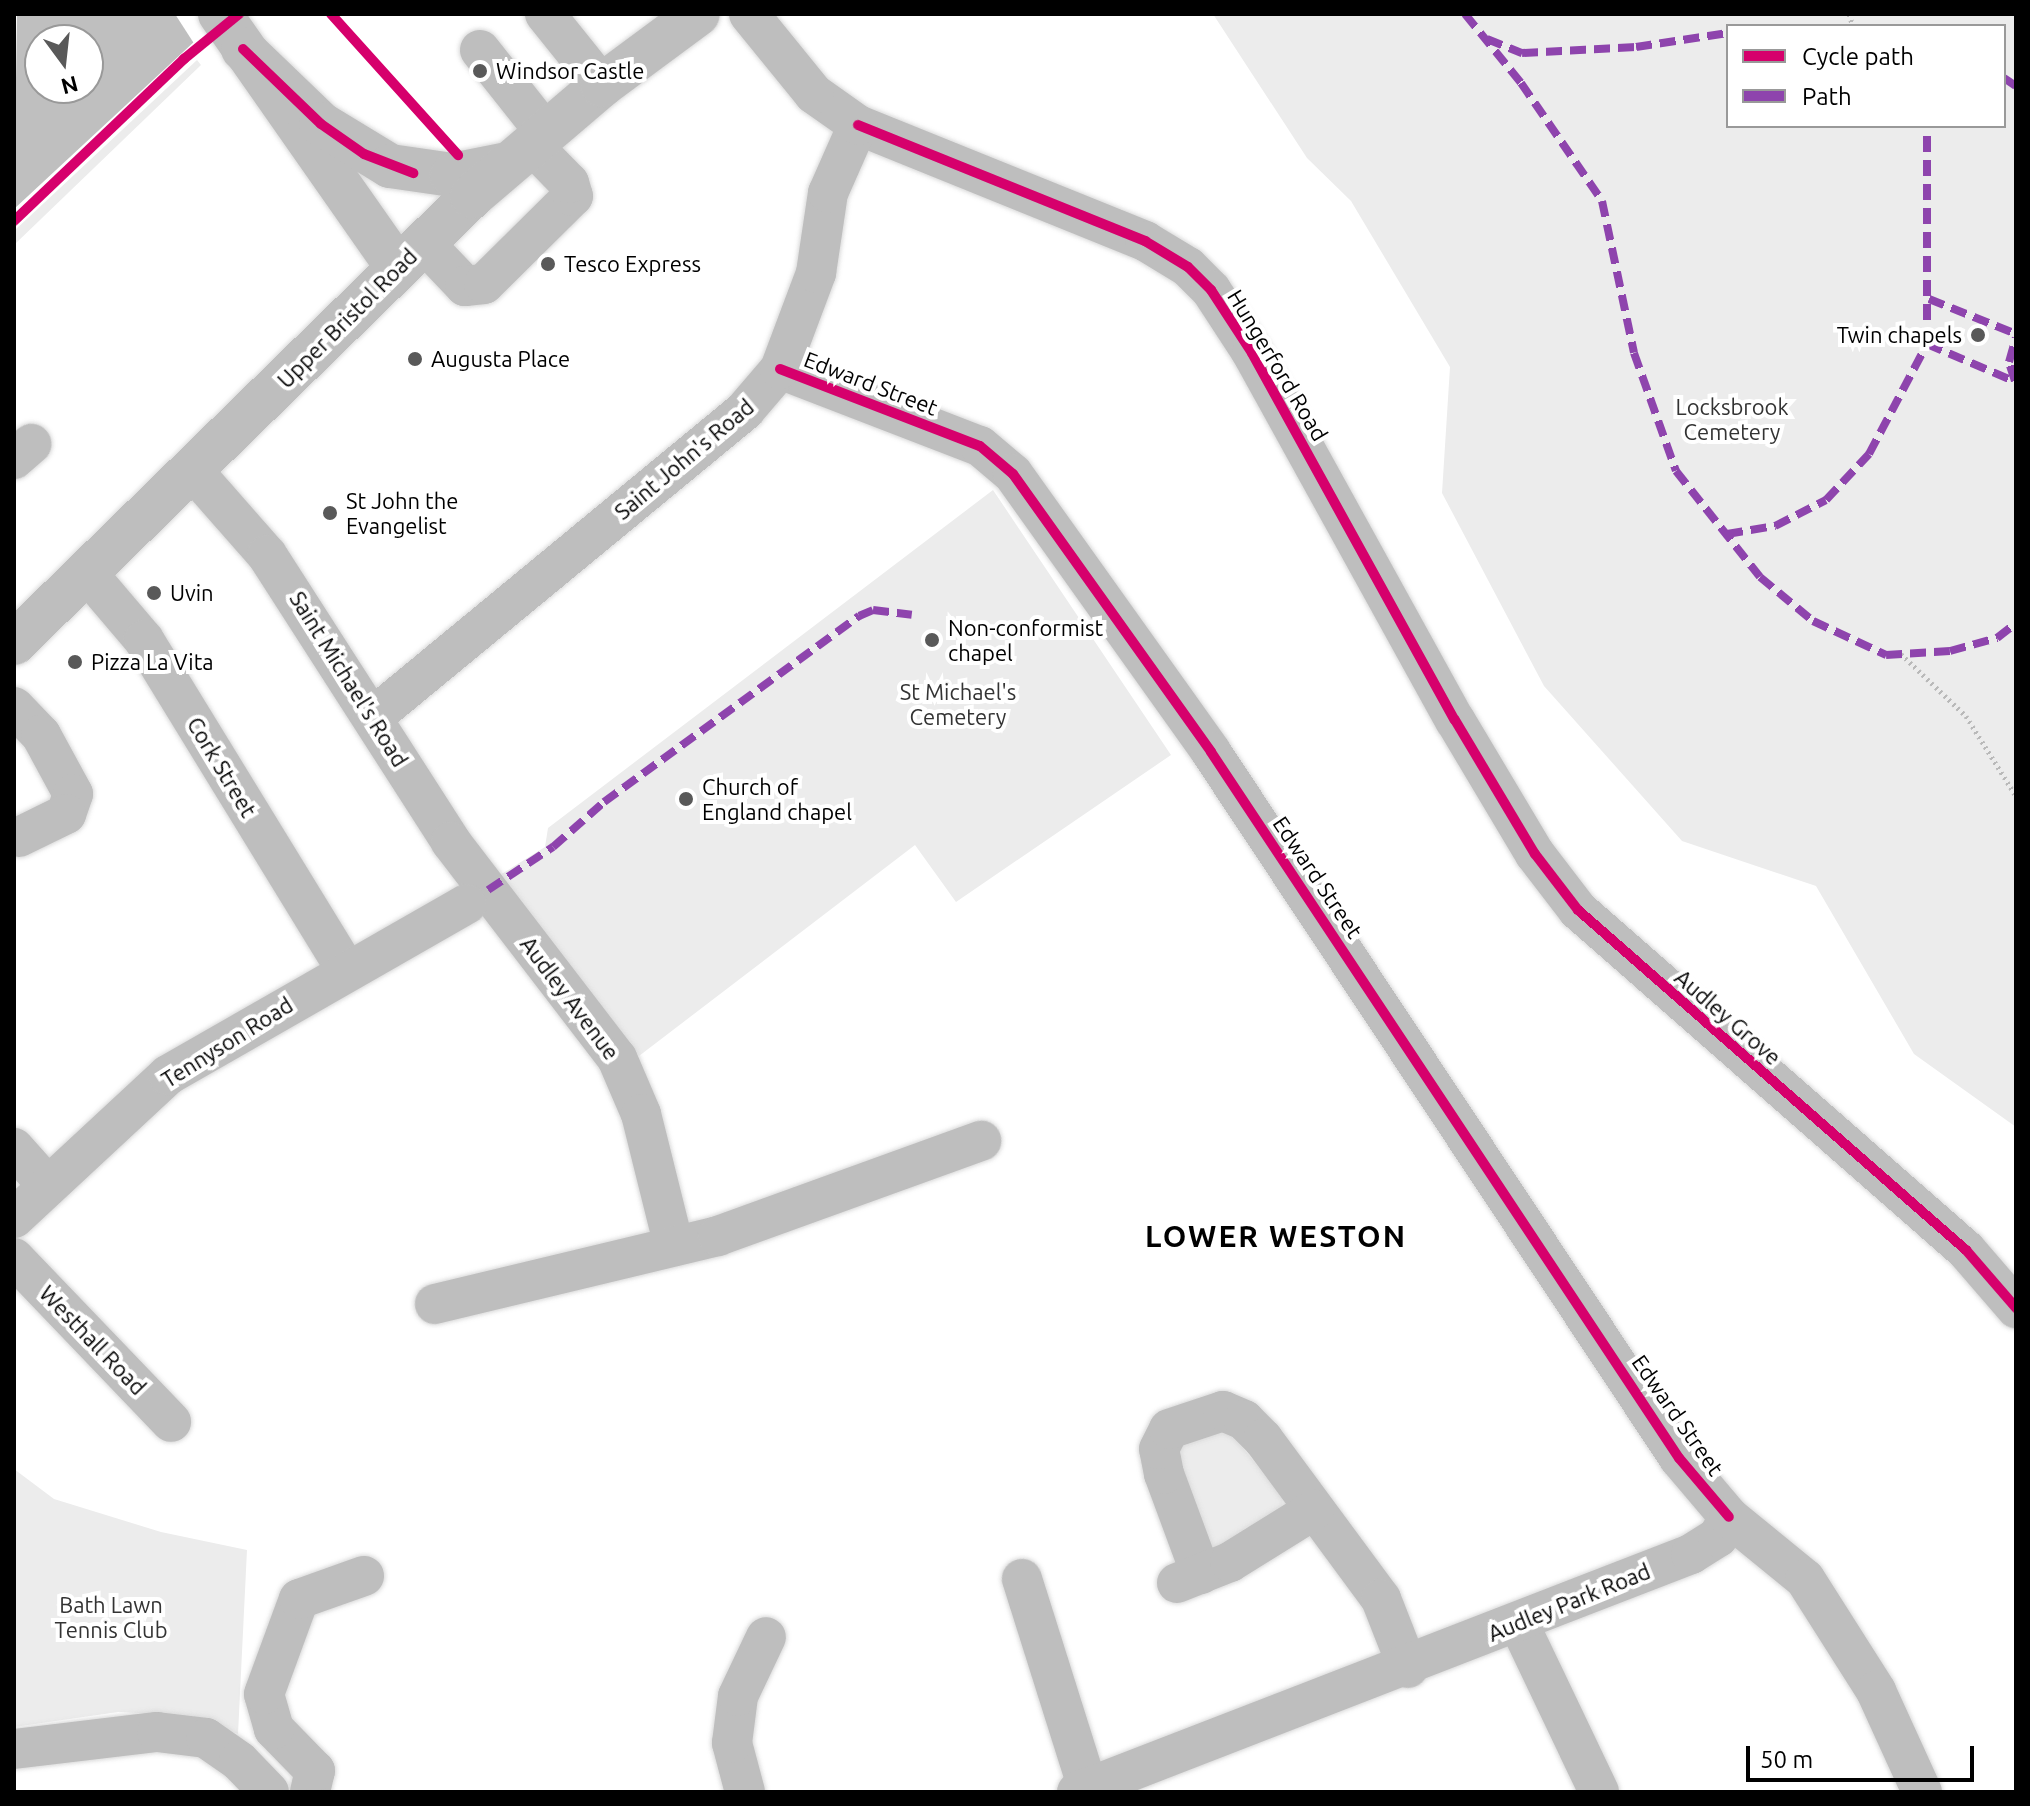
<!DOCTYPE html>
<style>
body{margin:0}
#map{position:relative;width:2030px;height:1806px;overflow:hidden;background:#fff;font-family:Ubuntu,sans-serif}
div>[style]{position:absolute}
.green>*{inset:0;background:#ececec}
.water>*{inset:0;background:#bfbfbf}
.pier>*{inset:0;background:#fff}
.path>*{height:5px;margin-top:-2.5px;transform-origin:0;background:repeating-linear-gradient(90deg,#b9b9b9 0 2px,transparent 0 6px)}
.roads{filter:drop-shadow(0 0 2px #dbdbdb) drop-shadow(0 0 2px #dbdbdb)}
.minor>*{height:40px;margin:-20px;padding:0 20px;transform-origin:20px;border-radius:20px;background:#bebebe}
.major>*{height:44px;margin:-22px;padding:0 22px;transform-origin:22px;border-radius:22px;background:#bebebe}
.quiet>*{height:8px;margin-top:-4px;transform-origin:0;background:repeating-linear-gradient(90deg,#8e44ad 0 16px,transparent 0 24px)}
.cycleway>*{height:10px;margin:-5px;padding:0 5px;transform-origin:5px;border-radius:5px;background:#d6006c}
.dots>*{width:22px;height:22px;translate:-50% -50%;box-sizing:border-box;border:4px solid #fff;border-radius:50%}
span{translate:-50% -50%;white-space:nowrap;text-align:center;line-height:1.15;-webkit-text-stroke:8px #fff;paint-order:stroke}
.poi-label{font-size:22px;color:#000}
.left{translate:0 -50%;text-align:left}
.right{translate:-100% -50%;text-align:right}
.street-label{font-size:22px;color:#000}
.park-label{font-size:22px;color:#333}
.district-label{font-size:30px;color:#000;font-weight:700;letter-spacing:2px}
.frame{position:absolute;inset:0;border:16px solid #000;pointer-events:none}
.legend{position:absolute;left:1726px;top:24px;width:280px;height:104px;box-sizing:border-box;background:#fff;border:2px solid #999;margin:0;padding:10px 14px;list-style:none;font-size:24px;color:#000}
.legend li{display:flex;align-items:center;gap:16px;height:40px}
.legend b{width:40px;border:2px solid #999}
.north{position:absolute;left:24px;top:24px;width:80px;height:80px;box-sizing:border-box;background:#fff;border:2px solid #999;border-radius:50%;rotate:165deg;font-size:22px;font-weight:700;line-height:32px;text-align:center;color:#000}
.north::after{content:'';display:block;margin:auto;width:28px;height:36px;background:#595959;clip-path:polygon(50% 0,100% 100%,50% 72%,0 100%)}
.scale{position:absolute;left:1746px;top:1746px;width:228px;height:36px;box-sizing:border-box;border:4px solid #000;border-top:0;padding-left:10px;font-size:24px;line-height:28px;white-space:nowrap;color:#000;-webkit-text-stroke:6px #fff;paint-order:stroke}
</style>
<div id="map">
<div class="green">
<div style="clip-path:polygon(evenodd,1213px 14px,2016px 14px,2016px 1127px,1914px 1054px,1816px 886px,1682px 841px,1544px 686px,1442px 493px,1450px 367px,1351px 201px,1307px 158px,1213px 14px,1728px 26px,2004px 26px,2004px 126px,1728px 126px,1728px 26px)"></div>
<div style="clip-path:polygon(197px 60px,201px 65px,14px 245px,14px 231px)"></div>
<div style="clip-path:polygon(993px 490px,1171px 755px,956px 902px,915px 845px,639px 1056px,500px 875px,545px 847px,548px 828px)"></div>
<div style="clip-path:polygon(1228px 1430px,1283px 1497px,1282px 1508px,1215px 1551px,1207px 1545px,1178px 1452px,1190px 1438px)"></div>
<div style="clip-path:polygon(14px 1469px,54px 1499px,161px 1532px,247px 1550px,238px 1734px,185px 1715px,118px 1712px,14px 1727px)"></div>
</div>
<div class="water">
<div style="clip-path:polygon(evenodd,17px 14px,224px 14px,14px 209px,17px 14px,40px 40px,88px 40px,88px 88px,40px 88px,40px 40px)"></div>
</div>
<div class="pier">
<div style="clip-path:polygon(175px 14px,228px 14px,195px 45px)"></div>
</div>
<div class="path">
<div style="left:1849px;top:14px;width:13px;rotate:72deg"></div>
<div style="left:1901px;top:654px;width:90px;rotate:43.6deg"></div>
<div style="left:1966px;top:716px;width:94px;rotate:58deg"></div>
</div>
<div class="roads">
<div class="minor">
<div style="left:545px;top:14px;width:91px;rotate:51.2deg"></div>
<div style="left:480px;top:50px;width:105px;rotate:51.6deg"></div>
<div style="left:858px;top:125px;width:310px;rotate:22deg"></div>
<div style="left:1145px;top:241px;width:50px;rotate:31.2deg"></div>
<div style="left:1188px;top:267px;width:33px;rotate:45deg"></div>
<div style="left:1211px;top:290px;width:75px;rotate:56.9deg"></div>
<div style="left:1252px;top:353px;width:419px;rotate:61.1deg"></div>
<div style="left:1455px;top:720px;width:156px;rotate:59.2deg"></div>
<div style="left:1535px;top:854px;width:71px;rotate:52.5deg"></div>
<div style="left:1578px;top:910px;width:516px;rotate:41.23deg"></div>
<div style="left:1966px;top:1250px;width:77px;rotate:49.2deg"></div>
<div style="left:423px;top:242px;width:61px;rotate:46.3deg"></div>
<div style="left:465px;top:286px;width:19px;rotate:-6deg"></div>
<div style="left:484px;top:284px;width:125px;rotate:-44.7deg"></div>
<div style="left:573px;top:196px;width:14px;rotate:-107deg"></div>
<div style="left:569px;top:183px;width:54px;rotate:-134.3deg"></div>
<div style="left:780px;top:369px;width:214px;rotate:21.1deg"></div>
<div style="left:980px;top:446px;width:43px;rotate:40.3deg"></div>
<div style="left:1013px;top:474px;width:341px;rotate:54.5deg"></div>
<div style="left:1211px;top:752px;width:847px;rotate:56.46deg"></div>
<div style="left:1679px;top:1458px;width:77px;rotate:49.7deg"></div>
<div style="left:14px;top:459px;width:23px;rotate:-41deg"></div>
<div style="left:194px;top:472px;width:111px;rotate:48.7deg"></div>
<div style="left:267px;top:555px;width:341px;rotate:57.3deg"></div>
<div style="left:451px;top:842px;width:272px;rotate:52.5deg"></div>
<div style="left:617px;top:1058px;width:61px;rotate:66.8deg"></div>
<div style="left:641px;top:1114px;width:136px;rotate:76deg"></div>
<div style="left:87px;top:573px;width:88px;rotate:49.6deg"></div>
<div style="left:144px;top:640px;width:387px;rotate:58.5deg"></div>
<div style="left:14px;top:707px;width:39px;rotate:46deg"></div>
<div style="left:41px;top:735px;width:67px;rotate:61.5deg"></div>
<div style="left:73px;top:794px;width:21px;rotate:109deg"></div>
<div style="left:66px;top:814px;width:52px;rotate:153.9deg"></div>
<div style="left:373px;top:717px;width:482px;rotate:-39.5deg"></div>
<div style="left:745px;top:410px;width:54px;rotate:-49.5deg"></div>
<div style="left:780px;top:369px;width:103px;rotate:-69.4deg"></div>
<div style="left:816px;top:273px;width:81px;rotate:-81.5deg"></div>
<div style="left:828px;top:193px;width:74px;rotate:-66.2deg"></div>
<div style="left:858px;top:125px;width:54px;rotate:-144.8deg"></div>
<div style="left:814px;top:94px;width:103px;rotate:-129.1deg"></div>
<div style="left:14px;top:1148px;width:51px;rotate:48.2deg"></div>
<div style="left:14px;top:1218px;width:210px;rotate:-42.9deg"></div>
<div style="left:168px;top:1075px;width:344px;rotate:-29.8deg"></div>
<div style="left:14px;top:1258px;width:227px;rotate:46.2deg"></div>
<div style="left:435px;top:1304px;width:291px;rotate:-13.5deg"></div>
<div style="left:718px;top:1236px;width:280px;rotate:-19.9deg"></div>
<div style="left:1201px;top:1574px;width:107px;rotate:-110.3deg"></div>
<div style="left:1164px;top:1474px;width:25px;rotate:-101deg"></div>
<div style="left:1159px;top:1449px;width:22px;rotate:-63deg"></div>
<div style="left:1169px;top:1429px;width:57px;rotate:-18.4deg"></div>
<div style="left:1223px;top:1411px;width:23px;rotate:23deg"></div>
<div style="left:1244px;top:1420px;width:27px;rotate:45deg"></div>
<div style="left:1263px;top:1439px;width:199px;rotate:53.6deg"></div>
<div style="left:1381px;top:1599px;width:74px;rotate:68.6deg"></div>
<div style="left:1022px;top:1579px;width:219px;rotate:72.5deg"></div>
<div style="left:1177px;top:1583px;width:57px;rotate:-21.6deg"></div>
<div style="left:1230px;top:1562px;width:99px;rotate:-31.8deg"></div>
<div style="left:1518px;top:1622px;width:188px;rotate:64.5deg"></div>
<div style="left:14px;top:1749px;width:144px;rotate:-6.8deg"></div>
<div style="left:157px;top:1732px;width:49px;rotate:7deg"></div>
<div style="left:206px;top:1738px;width:40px;rotate:34.9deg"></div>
<div style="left:239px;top:1761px;width:43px;rotate:45.9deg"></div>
<div style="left:310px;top:1792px;width:22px;rotate:-77deg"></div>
<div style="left:315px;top:1771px;width:59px;rotate:-134.3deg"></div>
<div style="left:274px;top:1729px;width:36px;rotate:-106deg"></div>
<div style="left:264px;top:1694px;width:101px;rotate:-69.8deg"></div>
<div style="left:299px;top:1599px;width:69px;rotate:-19.5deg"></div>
<div style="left:745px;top:1792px;width:51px;rotate:-104.9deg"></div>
<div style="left:732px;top:1743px;width:47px;rotate:-82.7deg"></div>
<div style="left:738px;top:1696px;width:65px;rotate:-64.6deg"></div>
<div style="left:1077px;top:1792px;width:659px;rotate:-21.19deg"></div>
<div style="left:1691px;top:1554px;width:32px;rotate:-32deg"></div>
<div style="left:1718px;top:1537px;width:23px;rotate:-61deg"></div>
<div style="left:1729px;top:1517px;width:98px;rotate:39.2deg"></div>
<div style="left:1805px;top:1579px;width:133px;rotate:57.6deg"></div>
<div style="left:1876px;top:1691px;width:111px;rotate:65.5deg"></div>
</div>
<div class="major">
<div style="left:220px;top:14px;width:309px;rotate:55deg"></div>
<div style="left:243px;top:49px;width:108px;rotate:43.9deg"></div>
<div style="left:321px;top:124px;width:81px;rotate:31.3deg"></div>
<div style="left:390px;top:166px;width:63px;rotate:8.3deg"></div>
<div style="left:452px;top:175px;width:56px;rotate:-11.3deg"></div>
<div style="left:14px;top:643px;width:640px;rotate:-44.3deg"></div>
<div style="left:472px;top:196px;width:171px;rotate:-40.5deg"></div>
<div style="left:602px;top:85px;width:119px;rotate:-36.5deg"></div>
</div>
</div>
<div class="quiet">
<div style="left:1465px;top:14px;width:89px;rotate:50.9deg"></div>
<div style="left:1521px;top:83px;width:143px;rotate:55.5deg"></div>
<div style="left:1602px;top:201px;width:155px;rotate:78.1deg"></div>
<div style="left:1634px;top:353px;width:125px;rotate:70.4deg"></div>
<div style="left:1676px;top:471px;width:135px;rotate:51.6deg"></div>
<div style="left:1760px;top:577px;width:69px;rotate:39.7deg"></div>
<div style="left:1813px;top:621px;width:81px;rotate:25deg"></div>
<div style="left:1886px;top:655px;width:64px;rotate:-3.6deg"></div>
<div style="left:1950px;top:651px;width:49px;rotate:-15.5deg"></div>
<div style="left:1997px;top:638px;width:24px;rotate:-38deg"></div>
<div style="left:1487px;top:39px;width:38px;rotate:22deg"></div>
<div style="left:1522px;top:53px;width:114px;rotate:-3deg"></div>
<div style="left:1636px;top:47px;width:93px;rotate:-8.7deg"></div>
<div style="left:2004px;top:78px;width:14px;rotate:34deg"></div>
<div style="left:1929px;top:299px;width:94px;rotate:21.9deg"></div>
<div style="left:1927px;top:344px;width:97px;rotate:23.1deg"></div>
<div style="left:2015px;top:381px;width:20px;rotate:-108deg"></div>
<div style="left:2009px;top:362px;width:25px;rotate:-74deg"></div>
<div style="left:1727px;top:534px;width:49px;rotate:-9.5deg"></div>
<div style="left:1775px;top:526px;width:57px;rotate:-27deg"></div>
<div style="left:1826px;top:500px;width:63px;rotate:-46.9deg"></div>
<div style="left:1869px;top:454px;width:124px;rotate:-62.2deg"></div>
<div style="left:1927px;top:344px;width:218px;rotate:-90deg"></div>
<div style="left:488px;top:890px;width:78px;rotate:-33.5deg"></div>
<div style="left:553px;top:847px;width:68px;rotate:-41.4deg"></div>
<div style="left:604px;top:802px;width:316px;rotate:-36.1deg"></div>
<div style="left:859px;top:616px;width:15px;rotate:-23deg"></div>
<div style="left:873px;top:610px;width:39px;rotate:7deg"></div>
</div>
<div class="cycleway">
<div style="left:331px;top:14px;width:190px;rotate:48deg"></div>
<div style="left:243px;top:49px;width:108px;rotate:43.9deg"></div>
<div style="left:321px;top:124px;width:52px;rotate:34.9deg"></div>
<div style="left:364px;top:154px;width:53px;rotate:21.2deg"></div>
<div style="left:858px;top:125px;width:310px;rotate:22deg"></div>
<div style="left:1145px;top:241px;width:50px;rotate:31.2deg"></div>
<div style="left:1188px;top:267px;width:33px;rotate:45deg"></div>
<div style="left:1211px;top:290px;width:75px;rotate:56.9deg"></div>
<div style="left:1252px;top:353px;width:419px;rotate:61.1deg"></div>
<div style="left:1455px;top:720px;width:156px;rotate:59.2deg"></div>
<div style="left:1535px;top:854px;width:71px;rotate:52.5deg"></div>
<div style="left:1578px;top:910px;width:516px;rotate:41.23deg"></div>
<div style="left:1966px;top:1250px;width:77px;rotate:49.2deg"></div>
<div style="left:14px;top:221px;width:235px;rotate:-43.6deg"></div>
<div style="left:184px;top:59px;width:71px;rotate:-39.3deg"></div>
<div style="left:780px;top:369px;width:214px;rotate:21.1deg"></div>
<div style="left:980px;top:446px;width:43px;rotate:40.3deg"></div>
<div style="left:1013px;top:474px;width:341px;rotate:54.5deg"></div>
<div style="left:1211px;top:752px;width:847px;rotate:56.46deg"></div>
<div style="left:1679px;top:1458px;width:77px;rotate:49.7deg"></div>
</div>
<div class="dots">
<div style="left:480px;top:71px;background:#595959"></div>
<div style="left:548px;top:264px;background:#595959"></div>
<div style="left:1978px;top:335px;background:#595959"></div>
<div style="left:415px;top:359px;background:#595959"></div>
<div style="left:330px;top:513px;background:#595959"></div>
<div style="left:154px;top:593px;background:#595959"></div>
<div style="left:932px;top:640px;background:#595959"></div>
<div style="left:75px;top:662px;background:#595959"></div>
<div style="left:686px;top:799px;background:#595959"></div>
</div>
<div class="poi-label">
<span class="left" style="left:496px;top:71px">Windsor Castle</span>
<span class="left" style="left:564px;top:264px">Tesco Express</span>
<span class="right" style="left:1962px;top:335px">Twin chapels</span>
<span class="left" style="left:431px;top:359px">Augusta Place</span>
<span class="left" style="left:346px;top:513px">St John the<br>Evangelist</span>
<span class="left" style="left:170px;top:593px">Uvin</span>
<span class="left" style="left:948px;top:640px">Non-conformist<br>chapel</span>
<span class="left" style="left:91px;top:662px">Pizza La Vita</span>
<span class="left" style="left:702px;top:799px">Church of<br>England chapel</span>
</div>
<div class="street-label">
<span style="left:347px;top:318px;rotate:-45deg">Upper Bristol Road</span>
<span style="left:1278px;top:365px;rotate:59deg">Hungerford Road</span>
<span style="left:871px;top:383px;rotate:21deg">Edward Street</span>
<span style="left:684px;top:459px;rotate:-40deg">Saint John's Road</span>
<span style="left:349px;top:679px;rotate:58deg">Saint Michael's Road</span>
<span style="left:222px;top:767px;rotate:59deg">Cork Street</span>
<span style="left:1318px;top:877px;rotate:56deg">Edward Street</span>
<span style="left:570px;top:998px;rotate:53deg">Audley Avenue</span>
<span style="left:1728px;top:1017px;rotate:41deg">Audley Grove</span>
<span style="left:227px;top:1042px;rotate:-32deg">Tennyson Road</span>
<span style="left:93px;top:1340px;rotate:46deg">Westhall Road</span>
<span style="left:1678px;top:1415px;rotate:55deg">Edward Street</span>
<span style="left:1569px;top:1602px;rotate:-22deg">Audley Park Road</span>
</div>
<div class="park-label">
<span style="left:1732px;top:419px">Locksbrook<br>Cemetery</span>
<span style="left:958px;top:704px">St Michael's<br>Cemetery</span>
<span style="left:111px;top:1617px">Bath Lawn<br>Tennis Club</span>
</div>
<div class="district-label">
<span style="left:1276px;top:1236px">LOWER WESTON</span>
</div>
<div class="frame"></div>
<ul class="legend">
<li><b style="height:10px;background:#d6006c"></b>Cycle path</li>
<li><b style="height:10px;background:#8e44ad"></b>Path</li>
</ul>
<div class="north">N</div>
<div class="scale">50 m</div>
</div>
